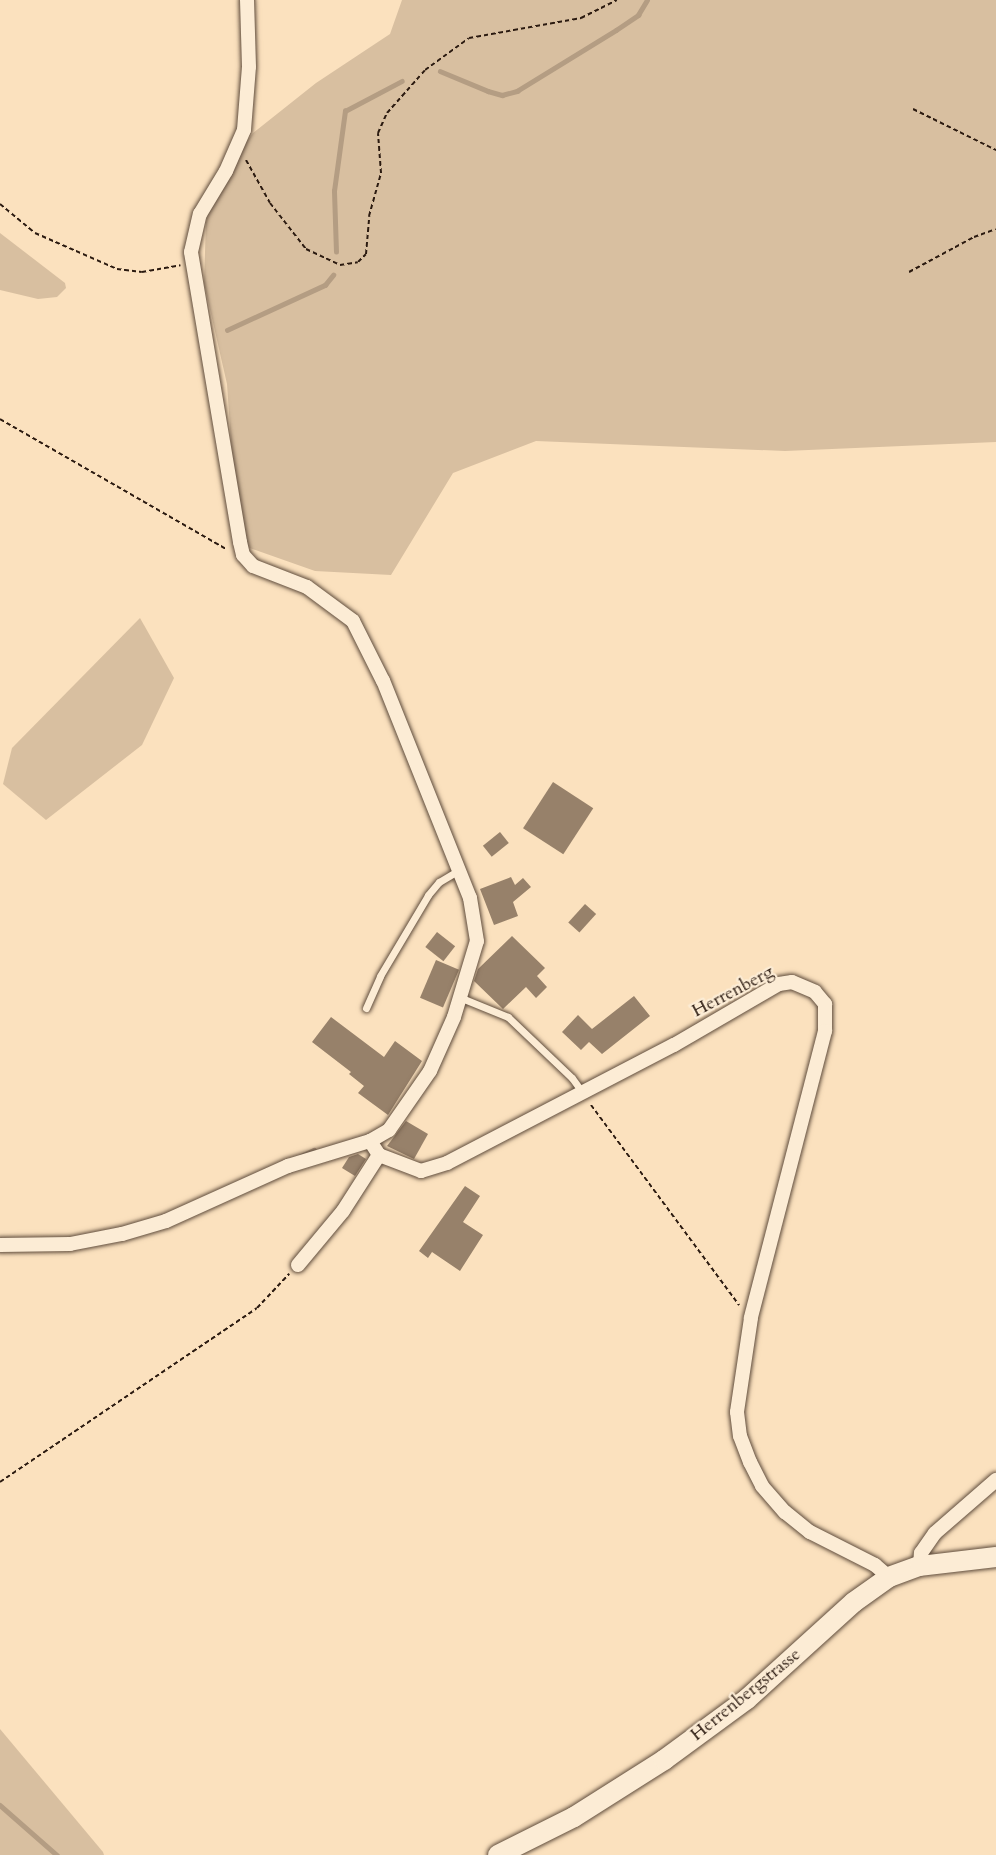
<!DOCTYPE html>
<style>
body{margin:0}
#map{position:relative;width:996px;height:1855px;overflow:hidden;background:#fbe1be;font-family:Cardo,serif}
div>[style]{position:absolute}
.green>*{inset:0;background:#d8bfa0}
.stream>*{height:4.5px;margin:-2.25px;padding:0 2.25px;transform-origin:2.25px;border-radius:2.25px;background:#b49d83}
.building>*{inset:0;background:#97816a;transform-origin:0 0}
.path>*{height:2px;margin-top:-1px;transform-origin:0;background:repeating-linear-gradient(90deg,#2b1a10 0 4.5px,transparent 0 7.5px)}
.roads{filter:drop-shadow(0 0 2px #5f4c3c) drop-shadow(0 0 2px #5f4c3c)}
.lane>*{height:7px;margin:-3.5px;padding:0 3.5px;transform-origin:3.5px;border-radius:3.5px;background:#fcecd5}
.street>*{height:14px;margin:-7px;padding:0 7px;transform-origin:7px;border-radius:7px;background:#fcecd5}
.secondary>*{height:20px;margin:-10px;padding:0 10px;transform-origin:10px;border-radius:10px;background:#fcecd5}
span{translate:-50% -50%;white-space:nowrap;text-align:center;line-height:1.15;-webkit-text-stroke:4.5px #fcecd5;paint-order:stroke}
.street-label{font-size:18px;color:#2b1a10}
</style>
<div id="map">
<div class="green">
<div style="clip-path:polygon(402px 0,996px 0,996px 442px,785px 451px,536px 441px,453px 473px,391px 575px,315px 571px,238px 544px,227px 384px,204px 283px,206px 222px,216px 184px,253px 133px,316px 83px,390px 34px)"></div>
<div style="clip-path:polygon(0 233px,65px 283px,66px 288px,57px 297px,38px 299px,0 290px)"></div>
<div style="clip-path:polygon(140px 618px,174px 678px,142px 745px,46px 820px,3px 784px,12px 748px)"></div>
<div style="clip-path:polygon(0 1729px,103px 1852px,104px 1855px,0 1855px)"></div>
</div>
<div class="stream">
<div style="left:440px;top:71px;width:52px;rotate:22.6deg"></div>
<div style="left:488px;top:91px;width:15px;rotate:16deg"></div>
<div style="left:502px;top:95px;width:16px;rotate:-15deg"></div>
<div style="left:517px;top:91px;width:116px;rotate:-31.6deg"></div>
<div style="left:616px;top:30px;width:27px;rotate:-34deg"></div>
<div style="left:638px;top:15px;width:17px;rotate:-59deg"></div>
<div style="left:336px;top:252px;width:61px;rotate:-91.9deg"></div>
<div style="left:334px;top:191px;width:81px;rotate:-82.2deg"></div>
<div style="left:345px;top:111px;width:64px;rotate:-27.8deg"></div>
<div style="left:227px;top:330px;width:108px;rotate:-24.7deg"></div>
<div style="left:325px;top:285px;width:13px;rotate:-51deg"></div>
<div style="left:301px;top:1156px;width:14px;rotate:-25deg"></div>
<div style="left:0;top:1805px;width:76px;rotate:41.3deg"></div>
</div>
<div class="building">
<div style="left:553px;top:782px;width:48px;height:55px;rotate:33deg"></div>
<div style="left:500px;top:832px;width:14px;height:22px;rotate:51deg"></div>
<div style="clip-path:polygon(511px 877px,515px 885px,523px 878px,531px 887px,513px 902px,518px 916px,494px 925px,480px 889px)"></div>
<div style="left:585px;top:904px;width:15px;height:25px;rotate:42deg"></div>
<div style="left:437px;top:932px;width:23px;height:19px;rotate:38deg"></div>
<div style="clip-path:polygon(512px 936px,545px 968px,537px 976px,547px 987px,536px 998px,526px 987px,503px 1009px,474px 981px,478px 969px)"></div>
<div style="left:436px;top:960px;width:25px;height:41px;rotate:23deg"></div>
<div style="clip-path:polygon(634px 996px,650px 1016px,602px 1054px,589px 1042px,581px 1050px,562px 1032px,578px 1015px,592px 1029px)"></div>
<div style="clip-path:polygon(331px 1017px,384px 1057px,395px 1041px,422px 1061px,388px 1115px,358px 1093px,364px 1086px,349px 1074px,351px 1072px,312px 1042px)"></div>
<div style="clip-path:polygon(406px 1121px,428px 1134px,414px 1159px,387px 1146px)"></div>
<div style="clip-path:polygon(358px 1154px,366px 1159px,355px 1176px,342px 1168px,349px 1157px)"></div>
<div style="clip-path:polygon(465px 1186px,480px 1196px,463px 1222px,483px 1235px,460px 1271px,432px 1252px,428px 1258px,419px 1251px)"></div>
</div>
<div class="path">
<div style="left:913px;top:109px;width:93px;rotate:26.3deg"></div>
<div style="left:246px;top:160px;width:49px;rotate:60.8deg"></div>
<div style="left:270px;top:203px;width:58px;rotate:52deg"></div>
<div style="left:306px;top:249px;width:38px;rotate:25deg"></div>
<div style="left:340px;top:265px;width:18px;rotate:-9deg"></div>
<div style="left:358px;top:262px;width:11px;rotate:-45deg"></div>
<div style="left:366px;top:254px;width:38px;rotate:-85deg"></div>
<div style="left:369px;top:216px;width:45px;rotate:-74.4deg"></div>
<div style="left:381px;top:173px;width:40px;rotate:-94.3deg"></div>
<div style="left:378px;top:133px;width:22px;rotate:-66deg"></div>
<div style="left:387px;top:113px;width:57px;rotate:-48.5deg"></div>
<div style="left:425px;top:70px;width:54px;rotate:-36deg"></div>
<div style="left:469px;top:38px;width:114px;rotate:-10.1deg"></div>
<div style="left:581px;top:18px;width:40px;rotate:-26.6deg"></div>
<div style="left:0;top:204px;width:45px;rotate:39.6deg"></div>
<div style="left:35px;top:233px;width:90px;rotate:23.7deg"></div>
<div style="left:117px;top:269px;width:25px;rotate:7deg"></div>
<div style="left:142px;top:272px;width:39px;rotate:-10deg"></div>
<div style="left:909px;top:272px;width:74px;rotate:-28.3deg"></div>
<div style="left:974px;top:237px;width:23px;rotate:-20deg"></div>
<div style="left:0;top:419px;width:261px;rotate:29.9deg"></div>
<div style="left:591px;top:1105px;width:249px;rotate:53.5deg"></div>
<div style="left:0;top:1482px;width:310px;rotate:-34.1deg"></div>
<div style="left:257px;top:1308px;width:47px;rotate:-46.7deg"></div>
</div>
<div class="roads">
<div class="lane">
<div style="left:459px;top:997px;width:53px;rotate:22.2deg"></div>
<div style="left:508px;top:1017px;width:88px;rotate:43.6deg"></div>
<div style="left:572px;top:1078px;width:17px;rotate:54deg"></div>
<div style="left:366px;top:1008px;width:35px;rotate:-66deg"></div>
<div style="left:380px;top:976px;width:94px;rotate:-59.3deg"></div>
<div style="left:428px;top:895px;width:17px;rotate:-50deg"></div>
<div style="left:439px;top:882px;width:21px;rotate:-31deg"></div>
</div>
<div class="street">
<div style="left:370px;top:1141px;width:17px;rotate:57deg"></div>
<div style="left:379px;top:1155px;width:45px;rotate:20.9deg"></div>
<div style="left:421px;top:1171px;width:27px;rotate:-17deg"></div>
<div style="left:447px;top:1163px;width:256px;rotate:-27.5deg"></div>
<div style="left:674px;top:1045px;width:121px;rotate:-30.2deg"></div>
<div style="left:779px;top:984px;width:13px;rotate:-9deg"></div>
<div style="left:792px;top:982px;width:25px;rotate:23deg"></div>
<div style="left:815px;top:992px;width:16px;rotate:50deg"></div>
<div style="left:825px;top:1004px;width:27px;rotate:90deg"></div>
<div style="left:825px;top:1031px;width:296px;rotate:104.5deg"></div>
<div style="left:751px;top:1318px;width:95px;rotate:98.5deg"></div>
<div style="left:737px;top:1412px;width:24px;rotate:83deg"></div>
<div style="left:740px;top:1436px;width:28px;rotate:69deg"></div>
<div style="left:750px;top:1462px;width:27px;rotate:63deg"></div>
<div style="left:762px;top:1486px;width:35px;rotate:49deg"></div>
<div style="left:785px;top:1512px;width:32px;rotate:39deg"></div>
<div style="left:810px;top:1532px;width:73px;rotate:26.9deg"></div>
<div style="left:875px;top:1565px;width:18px;rotate:41deg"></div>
<div style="left:0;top:1245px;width:70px;rotate:-0.8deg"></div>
<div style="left:70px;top:1244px;width:53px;rotate:-10.9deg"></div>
<div style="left:122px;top:1234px;width:46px;rotate:-16.5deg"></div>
<div style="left:166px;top:1221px;width:134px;rotate:-24.3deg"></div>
<div style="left:288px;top:1166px;width:86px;rotate:-17deg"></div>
<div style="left:370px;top:1141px;width:22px;rotate:-30deg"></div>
<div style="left:389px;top:1130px;width:72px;rotate:-55.2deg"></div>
<div style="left:430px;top:1071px;width:59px;rotate:-66deg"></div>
<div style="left:454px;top:1017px;width:79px;rotate:-73.2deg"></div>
<div style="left:477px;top:941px;width:44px;rotate:-99.2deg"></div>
<div style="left:470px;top:898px;width:234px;rotate:-111.8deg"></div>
<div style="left:383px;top:681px;width:67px;rotate:-116.6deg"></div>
<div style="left:353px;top:621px;width:57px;rotate:-143.5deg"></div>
<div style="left:307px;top:587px;width:58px;rotate:-158.7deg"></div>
<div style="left:253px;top:566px;width:15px;rotate:-132deg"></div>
<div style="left:243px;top:555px;width:13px;rotate:-103deg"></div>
<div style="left:240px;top:542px;width:294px;rotate:-99.6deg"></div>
<div style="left:191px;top:252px;width:39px;rotate:-77deg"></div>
<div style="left:200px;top:214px;width:50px;rotate:-58.8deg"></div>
<div style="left:226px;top:171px;width:45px;rotate:-66.3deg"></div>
<div style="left:244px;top:130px;width:63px;rotate:-85.5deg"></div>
<div style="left:249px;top:67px;width:67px;rotate:-91.7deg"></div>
<div style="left:298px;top:1265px;width:70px;rotate:-50.2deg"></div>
<div style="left:343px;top:1211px;width:67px;rotate:-57.3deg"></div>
<div style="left:920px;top:1566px;width:13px;rotate:-86deg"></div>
<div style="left:921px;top:1553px;width:24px;rotate:-55deg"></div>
<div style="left:935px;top:1533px;width:81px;rotate:-41deg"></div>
</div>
<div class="secondary">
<div style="left:498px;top:1855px;width:85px;rotate:-26.6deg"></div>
<div style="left:574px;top:1817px;width:107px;rotate:-32.3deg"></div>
<div style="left:664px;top:1760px;width:103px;rotate:-36.3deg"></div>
<div style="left:747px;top:1699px;width:144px;rotate:-42.2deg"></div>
<div style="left:854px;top:1602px;width:43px;rotate:-35.5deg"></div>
<div style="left:889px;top:1577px;width:33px;rotate:-20deg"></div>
<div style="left:920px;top:1566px;width:77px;rotate:-6.8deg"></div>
</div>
</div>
<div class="street-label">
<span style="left:733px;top:992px;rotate:-28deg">Herrenberg</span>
<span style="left:746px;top:1695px;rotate:-39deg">Herrenbergstrasse</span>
</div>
</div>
